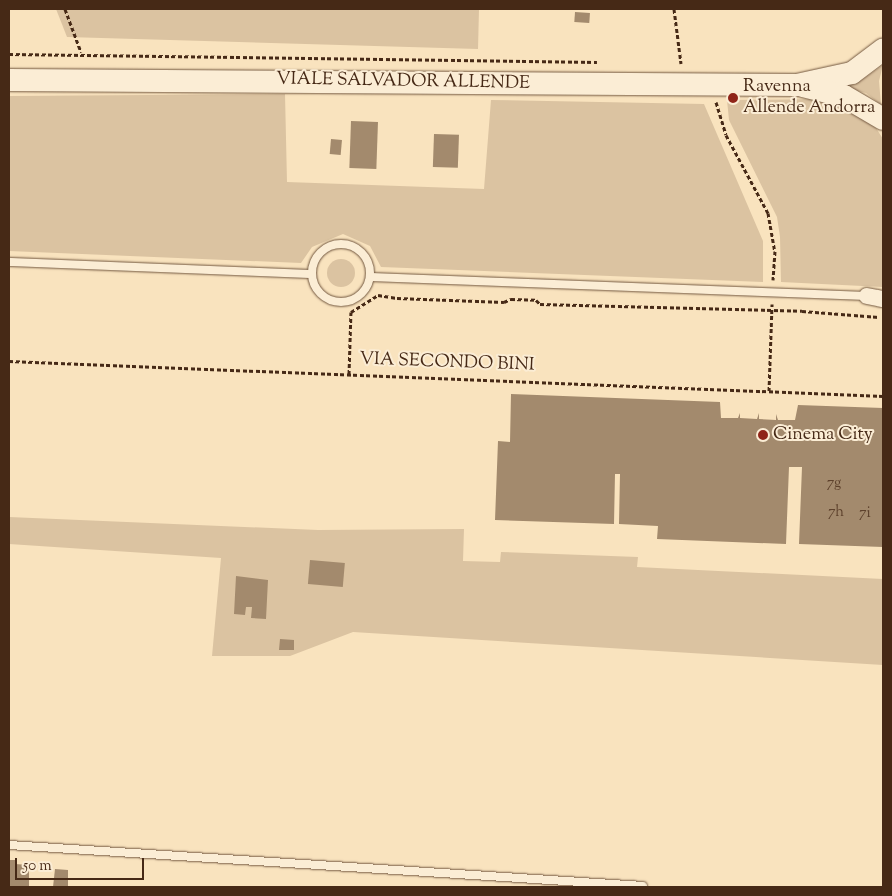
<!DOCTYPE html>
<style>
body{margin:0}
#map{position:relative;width:892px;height:896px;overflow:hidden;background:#f9e3be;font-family:"Sorts Mill Goudy",serif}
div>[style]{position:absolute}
.green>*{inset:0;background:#dbc3a1}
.round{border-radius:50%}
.building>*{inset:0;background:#a38a6d;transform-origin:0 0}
.path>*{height:3px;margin-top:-1.5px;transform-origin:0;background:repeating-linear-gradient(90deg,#462916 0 4px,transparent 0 6.5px)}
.roads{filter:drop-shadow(0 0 1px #735840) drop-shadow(0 0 1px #735840)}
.service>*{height:8px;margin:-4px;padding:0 4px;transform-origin:4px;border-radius:4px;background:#fbedd5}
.service>.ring{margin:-4px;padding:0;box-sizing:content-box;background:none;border:8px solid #fbedd5;border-radius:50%}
.minor>*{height:16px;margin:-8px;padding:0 8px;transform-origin:8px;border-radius:8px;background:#fbedd5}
.secondary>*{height:22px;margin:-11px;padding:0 11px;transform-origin:11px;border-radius:11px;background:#fbedd5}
.dots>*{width:14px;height:14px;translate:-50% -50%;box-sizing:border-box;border:2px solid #fbedd5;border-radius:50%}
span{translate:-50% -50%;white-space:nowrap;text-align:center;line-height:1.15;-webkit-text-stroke:4px #fbedd5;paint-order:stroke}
.number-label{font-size:15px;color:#5d412c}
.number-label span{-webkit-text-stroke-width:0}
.street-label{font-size:18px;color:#462916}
.poi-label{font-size:18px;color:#462916}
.left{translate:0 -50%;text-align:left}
.frame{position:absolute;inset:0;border:10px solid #462916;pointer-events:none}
.scale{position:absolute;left:15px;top:858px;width:129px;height:22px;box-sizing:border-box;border:2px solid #462916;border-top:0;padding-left:6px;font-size:15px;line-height:18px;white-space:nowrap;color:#462916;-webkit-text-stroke:4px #fbedd5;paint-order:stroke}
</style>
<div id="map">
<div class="green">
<div style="clip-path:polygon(56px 9px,479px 9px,478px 49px,67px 37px)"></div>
<div style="clip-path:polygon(883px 65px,879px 81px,881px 105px,866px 93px,842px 87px,856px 84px)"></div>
<div style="clip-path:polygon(285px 94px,287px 182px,484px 189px,491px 100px,704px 104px,763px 241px,763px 282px,381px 267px,370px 246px,343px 234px,312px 247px,301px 263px,9px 251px,9px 96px)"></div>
<div style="clip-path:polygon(824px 99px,843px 102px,876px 128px,883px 139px,883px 287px,781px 282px,780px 237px,777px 217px,729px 120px,727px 100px)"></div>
<div class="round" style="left:327px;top:259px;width:28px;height:28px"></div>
<div style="clip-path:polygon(9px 517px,318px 530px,464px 529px,463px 561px,500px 562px,501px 552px,638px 557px,637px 567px,883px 579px,883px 665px,353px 632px,290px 656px,212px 656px,221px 558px,9px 544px)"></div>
</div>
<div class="building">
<div style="left:575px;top:12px;width:15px;height:10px;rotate:4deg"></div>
<div style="left:351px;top:121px;width:27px;height:47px;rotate:2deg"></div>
<div style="left:434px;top:134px;width:25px;height:33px;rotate:2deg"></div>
<div style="left:331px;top:139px;width:11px;height:15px;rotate:5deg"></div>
<div style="clip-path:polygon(511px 394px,720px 402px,721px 418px,738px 418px,740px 413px,740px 418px,757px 419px,759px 413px,759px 419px,776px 420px,776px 414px,778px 420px,795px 420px,798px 405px,883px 408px,883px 547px,799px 544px,802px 467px,789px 467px,786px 544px,657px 539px,658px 526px,619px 524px,620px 474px,615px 474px,614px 524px,495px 520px,498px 441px,510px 442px)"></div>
<div style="left:310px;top:560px;width:35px;height:24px;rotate:5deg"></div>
<div style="clip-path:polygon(236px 576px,268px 580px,266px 619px,251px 618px,252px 607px,246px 607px,245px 615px,234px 614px)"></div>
<div style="clip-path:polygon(280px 639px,294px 640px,294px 650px,279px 650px)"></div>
<div style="clip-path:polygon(9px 860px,15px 860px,15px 864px,29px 865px,29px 887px,9px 887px)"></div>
<div style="clip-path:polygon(55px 869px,68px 870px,68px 886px,53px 887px)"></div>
</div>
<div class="path">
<div style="left:65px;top:9px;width:46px;rotate:69.6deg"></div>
<div style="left:674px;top:9px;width:55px;rotate:82.7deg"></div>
<div style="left:9px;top:54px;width:588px;rotate:0.78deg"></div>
<div style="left:716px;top:102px;width:34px;rotate:73deg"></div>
<div style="left:726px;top:135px;width:89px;rotate:61.7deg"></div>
<div style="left:768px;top:213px;width:39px;rotate:80deg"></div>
<div style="left:775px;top:251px;width:29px;rotate:94deg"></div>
<div style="left:9px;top:361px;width:875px;rotate:2.29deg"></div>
<div style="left:349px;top:374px;width:62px;rotate:-88.2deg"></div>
<div style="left:351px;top:312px;width:32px;rotate:-32deg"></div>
<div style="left:378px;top:295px;width:19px;rotate:9deg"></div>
<div style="left:397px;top:298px;width:107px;rotate:2.1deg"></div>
<div style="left:504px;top:302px;width:8px;rotate:-23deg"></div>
<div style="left:511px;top:299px;width:25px;rotate:2deg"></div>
<div style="left:536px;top:300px;width:6px;rotate:45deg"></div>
<div style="left:540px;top:304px;width:262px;rotate:1.5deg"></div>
<div style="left:802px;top:311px;width:77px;rotate:4.5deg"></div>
<div style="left:769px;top:391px;width:87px;rotate:-88deg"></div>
</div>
<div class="roads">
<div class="service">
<div class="ring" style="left:312px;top:244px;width:50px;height:50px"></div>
<div style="left:9px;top:262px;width:303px;rotate:2.3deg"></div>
<div style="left:371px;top:277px;width:496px;rotate:2.2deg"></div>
<div style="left:9px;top:845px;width:635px;rotate:3.7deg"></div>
</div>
<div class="minor">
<div style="left:867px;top:296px;width:16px;rotate:11deg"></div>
</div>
<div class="secondary">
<div style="left:9px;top:80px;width:788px;rotate:0.36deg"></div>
<div style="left:797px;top:85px;width:56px;rotate:-12.3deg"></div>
<div style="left:852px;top:73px;width:39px;rotate:-37deg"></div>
<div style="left:803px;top:86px;width:42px;rotate:13.7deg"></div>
<div style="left:844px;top:96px;width:45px;rotate:30.5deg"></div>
</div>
</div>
<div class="dots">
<div style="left:733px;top:98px;background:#8f2418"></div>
<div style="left:763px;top:435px;background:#8f2418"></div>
</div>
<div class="number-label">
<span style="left:834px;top:484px">7g</span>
<span style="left:836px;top:513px">7h</span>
<span style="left:865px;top:514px">7i</span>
</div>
<div class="street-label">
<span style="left:403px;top:82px;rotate:1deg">VIALE SALVADOR ALLENDE</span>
<span style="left:447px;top:363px;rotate:2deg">VIA SECONDO BINI</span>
</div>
<div class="poi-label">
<span class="left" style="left:743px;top:98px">Ravenna<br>Allende Andorra</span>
<span class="left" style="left:773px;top:435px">Cinema City</span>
</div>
<div class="frame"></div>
<div class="scale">50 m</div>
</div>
